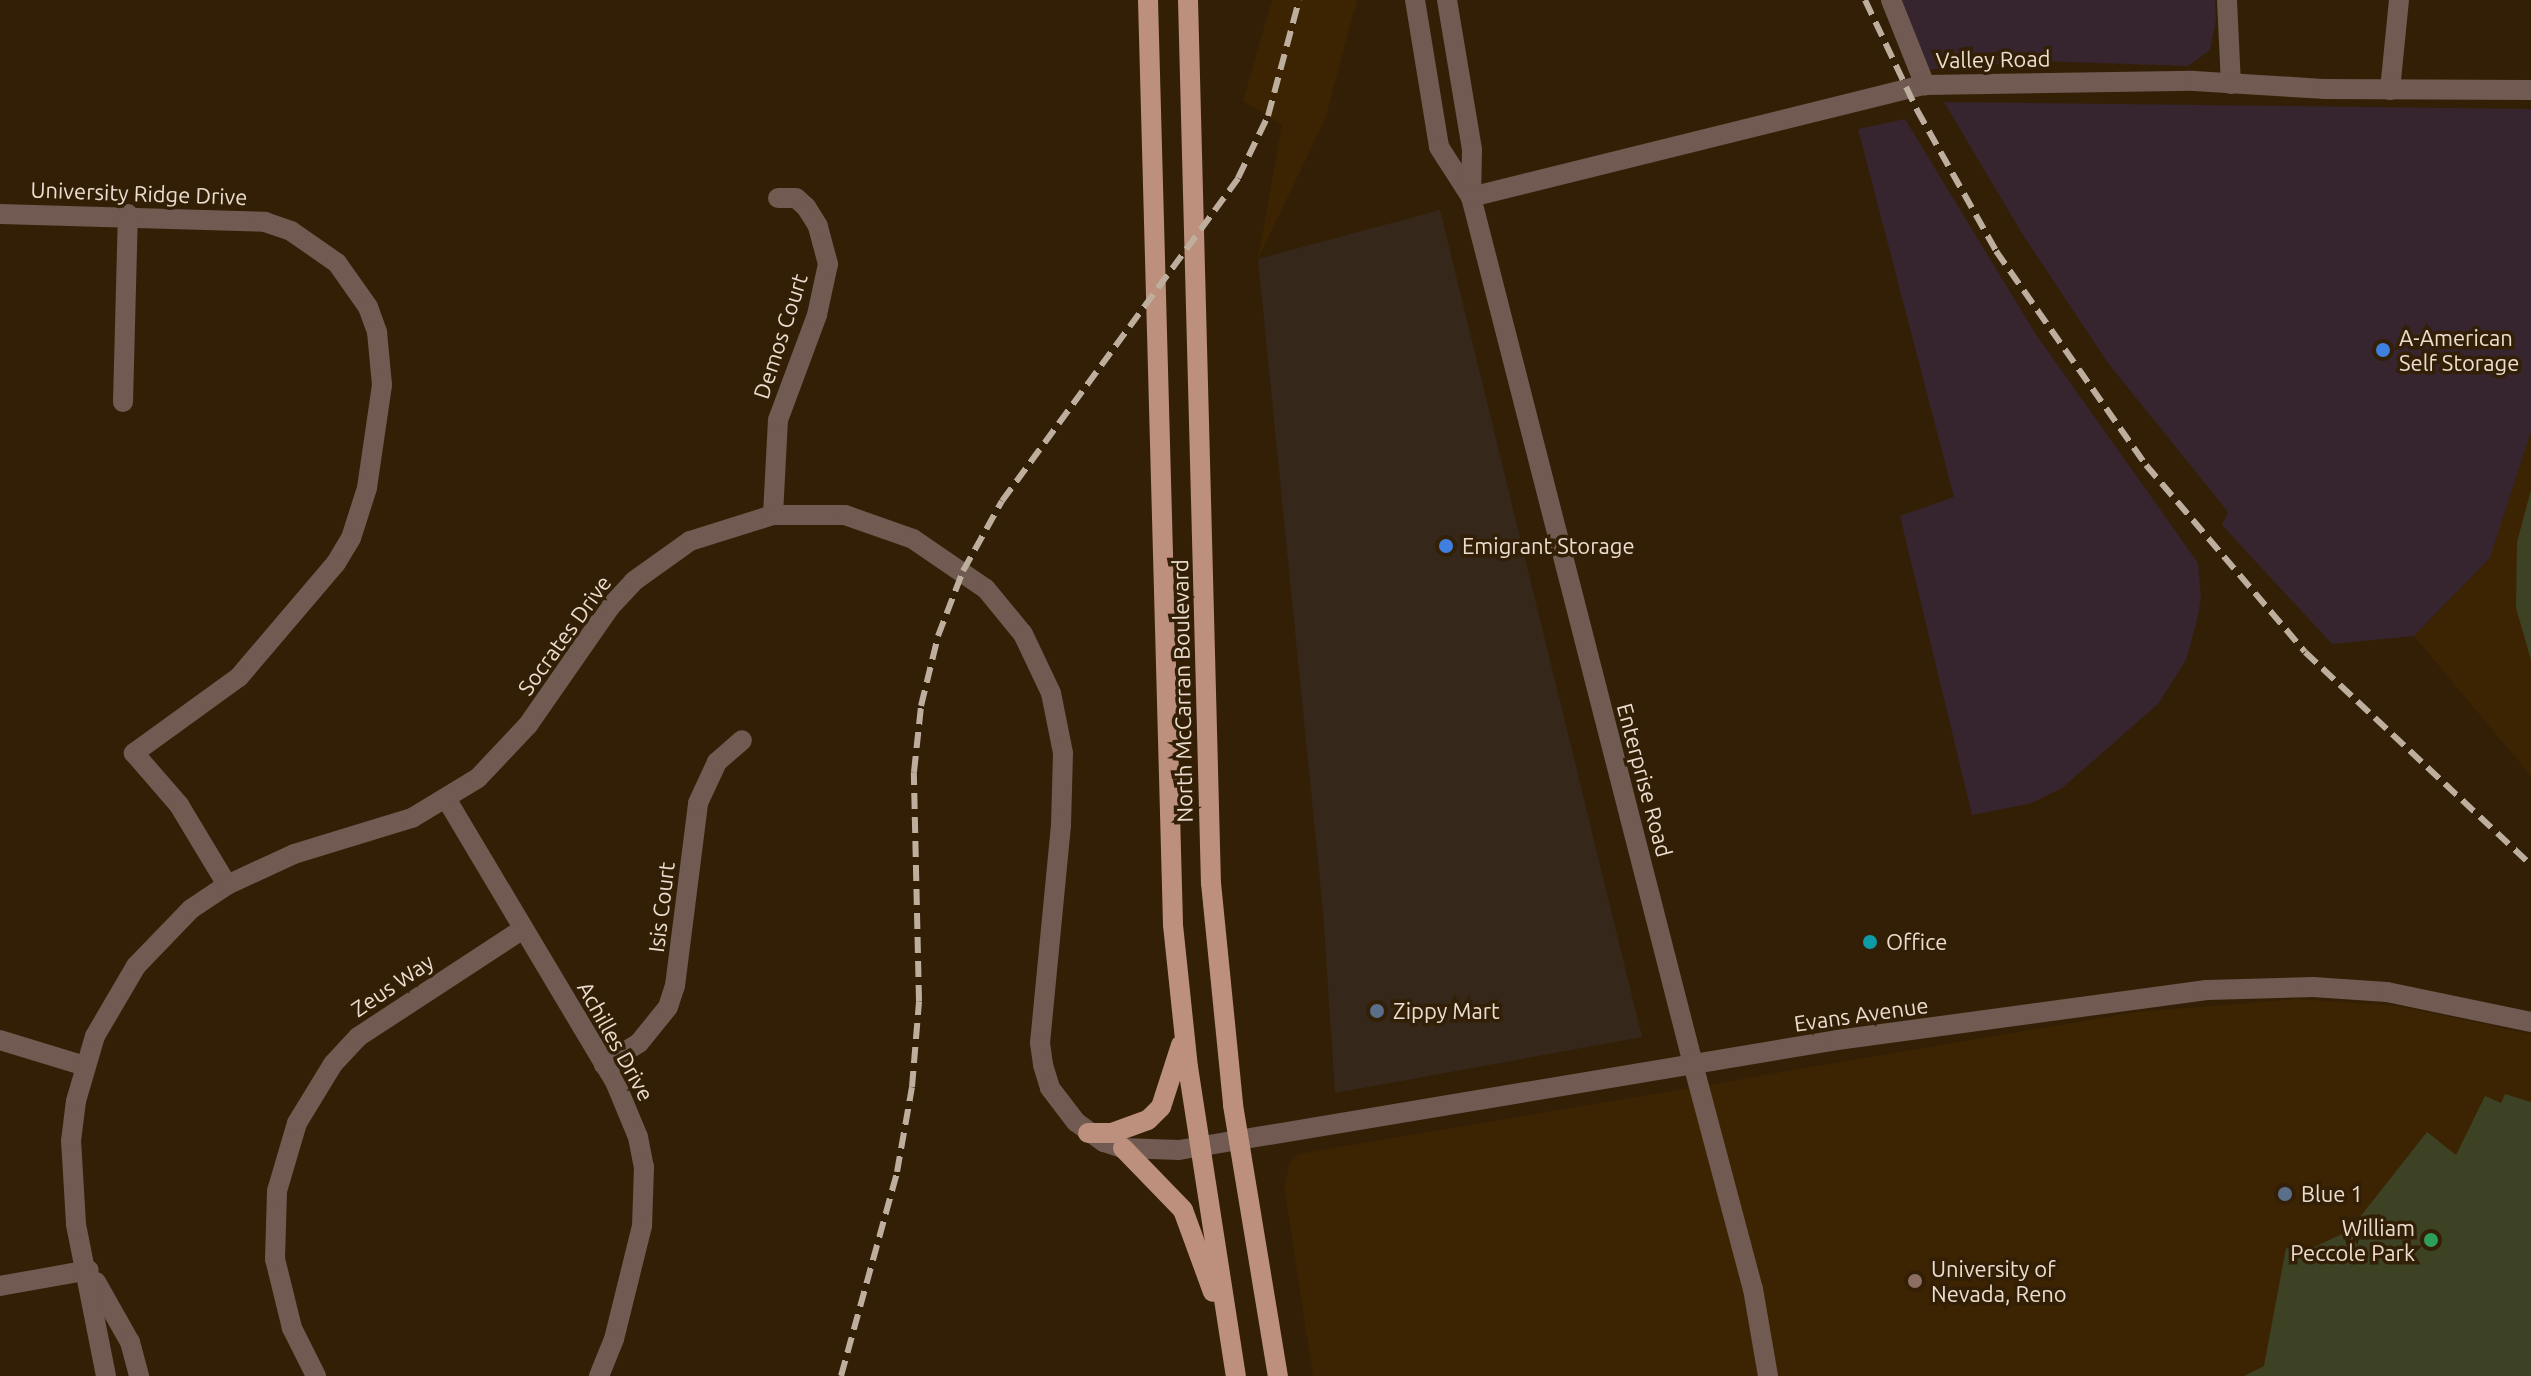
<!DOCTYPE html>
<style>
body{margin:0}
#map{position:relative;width:2531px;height:1376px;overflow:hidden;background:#331f06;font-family:Ubuntu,sans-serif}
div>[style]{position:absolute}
.commercial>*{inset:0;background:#35281a}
.industrial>*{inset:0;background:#36252e}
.built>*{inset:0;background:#3c2403}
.green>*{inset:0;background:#3d4225}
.minor>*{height:20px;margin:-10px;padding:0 10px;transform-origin:10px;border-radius:10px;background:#705a51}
.tertiary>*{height:20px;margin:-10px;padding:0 10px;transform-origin:10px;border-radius:10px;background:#705a51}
.primary>*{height:20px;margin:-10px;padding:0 10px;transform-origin:10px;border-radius:10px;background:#bd907d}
.rail>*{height:6px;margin-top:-3px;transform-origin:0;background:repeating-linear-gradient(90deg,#bdae9e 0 16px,transparent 0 24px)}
.dots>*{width:22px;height:22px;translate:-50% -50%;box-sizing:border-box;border:4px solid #331f06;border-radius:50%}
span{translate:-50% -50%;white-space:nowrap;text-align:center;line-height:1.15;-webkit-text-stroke:7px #331f06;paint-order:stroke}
.street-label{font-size:22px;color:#ebded0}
.poi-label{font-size:22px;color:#ebded0}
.left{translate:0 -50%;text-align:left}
.right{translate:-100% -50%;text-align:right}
</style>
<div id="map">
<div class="commercial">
<div style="clip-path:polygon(1440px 210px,1642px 1037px,1335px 1093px,1323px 911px,1258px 259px)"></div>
</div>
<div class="industrial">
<div style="clip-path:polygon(1882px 0,2215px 0,2216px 19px,2210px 50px,2188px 66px,2040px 61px,1911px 71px)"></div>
<div style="clip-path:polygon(1944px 102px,2531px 109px,2531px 432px,2490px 558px,2414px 636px,2332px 644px,2222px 525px,2228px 512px,2108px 363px,2023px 235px)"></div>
<div style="clip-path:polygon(1905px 119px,2035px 333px,2198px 563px,2201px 599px,2196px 624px,2186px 660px,2158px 704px,2062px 788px,2032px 803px,1972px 815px,1900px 516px,1954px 497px,1858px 129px)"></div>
</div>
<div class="built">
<div style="clip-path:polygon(1272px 0,1357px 0,1325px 119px,1258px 259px,1282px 125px,1243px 101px)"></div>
<div style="clip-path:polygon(2531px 432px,2531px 776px,2414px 636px,2490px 558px)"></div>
<div style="clip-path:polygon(2297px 999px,2398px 1006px,2531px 1034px,2531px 1376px,1313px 1376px,1284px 1186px,1290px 1163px,1299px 1154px,2136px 1012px)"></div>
</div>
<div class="green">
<div style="clip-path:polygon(2531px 490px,2531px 660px,2516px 608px,2517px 542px)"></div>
<div style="clip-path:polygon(2505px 1094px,2531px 1102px,2531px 1376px,2244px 1376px,2264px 1366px,2286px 1248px,2303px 1252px,2349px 1231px,2427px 1132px,2456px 1155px,2485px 1096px,2501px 1103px)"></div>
</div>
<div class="minor">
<div style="left:1415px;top:0;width:149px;rotate:80.7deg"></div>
<div style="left:1439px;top:147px;width:59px;rotate:57.4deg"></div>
<div style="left:1447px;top:0;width:152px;rotate:80.5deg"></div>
<div style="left:1472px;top:150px;width:47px;rotate:91.2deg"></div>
<div style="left:1891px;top:0;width:92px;rotate:68.2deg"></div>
<div style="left:2390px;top:90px;width:90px;rotate:-84.3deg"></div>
<div style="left:0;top:214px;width:265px;rotate:1.7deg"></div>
<div style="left:265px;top:222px;width:28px;rotate:19deg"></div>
<div style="left:291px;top:231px;width:56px;rotate:34.8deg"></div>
<div style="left:337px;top:263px;width:54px;rotate:54.8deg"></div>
<div style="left:368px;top:307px;width:27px;rotate:70deg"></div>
<div style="left:377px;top:332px;width:53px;rotate:84.6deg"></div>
<div style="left:382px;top:385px;width:104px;rotate:98.3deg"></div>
<div style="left:367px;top:488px;width:52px;rotate:107.7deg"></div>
<div style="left:351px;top:538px;width:29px;rotate:121deg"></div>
<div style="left:336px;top:563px;width:150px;rotate:130.4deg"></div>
<div style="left:239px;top:677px;width:130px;rotate:144.1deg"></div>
<div style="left:134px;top:753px;width:69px;rotate:49.1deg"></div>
<div style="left:179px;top:805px;width:93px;rotate:59deg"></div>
<div style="left:123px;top:402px;width:188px;rotate:-88.5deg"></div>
<div style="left:773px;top:515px;width:95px;rotate:-87deg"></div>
<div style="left:778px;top:420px;width:112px;rotate:-69.6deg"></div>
<div style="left:817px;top:315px;width:52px;rotate:-77.8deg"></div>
<div style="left:828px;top:264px;width:39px;rotate:-105deg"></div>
<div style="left:818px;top:226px;width:22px;rotate:-122deg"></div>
<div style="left:806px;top:207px;width:13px;rotate:-138deg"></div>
<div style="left:796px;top:198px;width:18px;rotate:180deg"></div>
<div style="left:447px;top:800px;width:330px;rotate:59.2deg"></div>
<div style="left:616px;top:1084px;width:57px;rotate:67.5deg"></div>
<div style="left:638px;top:1137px;width:31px;rotate:79deg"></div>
<div style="left:644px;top:1167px;width:59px;rotate:91.9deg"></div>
<div style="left:642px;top:1226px;width:116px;rotate:103.9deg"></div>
<div style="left:614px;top:1339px;width:40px;rotate:112deg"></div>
<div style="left:0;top:1040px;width:89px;rotate:17deg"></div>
<div style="left:1693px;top:1064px;width:233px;rotate:75.1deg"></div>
<div style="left:1753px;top:1289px;width:88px;rotate:80.2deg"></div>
<div style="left:604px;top:1065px;width:41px;rotate:-32.2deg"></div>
<div style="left:639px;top:1043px;width:46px;rotate:-51.1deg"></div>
<div style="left:668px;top:1007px;width:22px;rotate:-72deg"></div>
<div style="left:675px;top:986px;width:184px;rotate:-82.8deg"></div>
<div style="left:698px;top:803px;width:45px;rotate:-65.1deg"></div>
<div style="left:717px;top:762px;width:33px;rotate:-41deg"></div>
<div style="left:0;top:1286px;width:90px;rotate:-10.2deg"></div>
<div style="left:316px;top:1376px;width:54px;rotate:-116.6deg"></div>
<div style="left:292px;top:1328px;width:71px;rotate:-103.8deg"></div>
<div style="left:275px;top:1259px;width:68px;rotate:-88.3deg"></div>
<div style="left:277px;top:1191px;width:71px;rotate:-73.6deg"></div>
<div style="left:297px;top:1123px;width:69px;rotate:-58.6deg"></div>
<div style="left:333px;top:1064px;width:37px;rotate:-47deg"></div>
<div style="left:358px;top:1037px;width:197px;rotate:-33.2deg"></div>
</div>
<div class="tertiary">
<div style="left:2227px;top:0;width:84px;rotate:87.3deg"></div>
<div style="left:1693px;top:1064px;width:895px;rotate:-104.36deg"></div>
<div style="left:1471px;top:197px;width:468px;rotate:-13.9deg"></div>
<div style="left:1925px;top:85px;width:269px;rotate:-0.9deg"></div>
<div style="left:2194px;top:81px;width:129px;rotate:3.5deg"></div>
<div style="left:2323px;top:89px;width:208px;rotate:0.3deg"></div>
<div style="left:96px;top:1282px;width:69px;rotate:60.5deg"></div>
<div style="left:130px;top:1342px;width:35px;rotate:75deg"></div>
<div style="left:106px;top:1376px;width:155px;rotate:-101.2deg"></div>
<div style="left:76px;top:1224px;width:83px;rotate:-93.4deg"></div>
<div style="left:71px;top:1141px;width:40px;rotate:-82.9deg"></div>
<div style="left:76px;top:1101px;width:68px;rotate:-73.7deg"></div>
<div style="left:95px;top:1036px;width:81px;rotate:-59.6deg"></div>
<div style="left:136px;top:966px;width:79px;rotate:-46deg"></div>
<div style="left:191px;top:909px;width:43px;rotate:-33.7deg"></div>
<div style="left:227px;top:885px;width:74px;rotate:-24.8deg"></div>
<div style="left:294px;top:854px;width:123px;rotate:-17deg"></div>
<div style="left:412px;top:818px;width:77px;rotate:-31.2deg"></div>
<div style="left:478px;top:778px;width:73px;rotate:-46.7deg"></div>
<div style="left:528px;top:725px;width:144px;rotate:-55.2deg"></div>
<div style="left:610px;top:607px;width:35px;rotate:-47deg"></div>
<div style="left:634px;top:581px;width:69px;rotate:-35.5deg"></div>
<div style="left:690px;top:541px;width:87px;rotate:-17.4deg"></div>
<div style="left:773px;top:515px;width:72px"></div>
<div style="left:845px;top:515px;width:72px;rotate:19.4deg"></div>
<div style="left:913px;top:539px;width:88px;rotate:34.4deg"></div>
<div style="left:986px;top:589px;width:58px;rotate:50.6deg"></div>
<div style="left:1023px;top:634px;width:65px;rotate:64.6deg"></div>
<div style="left:1051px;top:693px;width:61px;rotate:78.7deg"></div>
<div style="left:1063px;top:753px;width:72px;rotate:91.6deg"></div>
<div style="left:1061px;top:825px;width:219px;rotate:95.5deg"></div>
<div style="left:1040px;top:1043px;width:22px;rotate:82deg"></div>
<div style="left:1043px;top:1065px;width:24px;rotate:73deg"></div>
<div style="left:1050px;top:1088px;width:43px;rotate:52.6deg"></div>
<div style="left:1076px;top:1122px;width:34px;rotate:36deg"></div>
<div style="left:1104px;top:1142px;width:20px;rotate:18deg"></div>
<div style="left:1123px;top:1148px;width:56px;rotate:2deg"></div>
<div style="left:1179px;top:1150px;width:667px;rotate:-9.49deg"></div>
<div style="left:1837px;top:1040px;width:373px;rotate:-7.7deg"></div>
<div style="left:2207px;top:990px;width:106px;rotate:-1.6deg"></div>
<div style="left:2313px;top:987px;width:74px;rotate:3.9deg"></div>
<div style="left:2387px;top:992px;width:147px;rotate:11.8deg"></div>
</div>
<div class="primary">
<div style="left:1148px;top:0;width:925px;rotate:88.45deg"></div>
<div style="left:1173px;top:925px;width:143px;rotate:84deg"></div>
<div style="left:1188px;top:1067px;width:313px;rotate:81.2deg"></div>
<div style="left:1188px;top:0;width:883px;rotate:88.51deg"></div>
<div style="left:1211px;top:883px;width:223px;rotate:84.3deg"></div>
<div style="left:1233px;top:1105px;width:275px;rotate:80.6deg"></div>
<div style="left:1088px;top:1133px;width:24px"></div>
<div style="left:1112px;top:1133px;width:38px;rotate:-20deg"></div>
<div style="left:1148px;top:1120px;width:18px;rotate:-45deg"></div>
<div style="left:1161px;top:1107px;width:65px;rotate:-72.1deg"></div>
<div style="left:1123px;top:1148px;width:86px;rotate:45.9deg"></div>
<div style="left:1183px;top:1210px;width:87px;rotate:69.9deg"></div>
</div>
<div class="rail">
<div style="left:1865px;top:0;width:122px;rotate:64.7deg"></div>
<div style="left:1917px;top:110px;width:162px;rotate:60.7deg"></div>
<div style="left:1996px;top:251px;width:261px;rotate:55deg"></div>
<div style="left:2146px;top:465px;width:245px;rotate:49.6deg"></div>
<div style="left:2305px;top:652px;width:311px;rotate:43.3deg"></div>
<div style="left:841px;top:1376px;width:212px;rotate:-74.6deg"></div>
<div style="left:897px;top:1172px;width:86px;rotate:-80deg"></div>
<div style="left:912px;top:1087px;width:86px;rotate:-85.3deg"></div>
<div style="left:919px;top:1001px;width:229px;rotate:-91.3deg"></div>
<div style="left:914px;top:772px;width:66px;rotate:-83.9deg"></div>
<div style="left:921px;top:706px;width:72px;rotate:-76.3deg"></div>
<div style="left:938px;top:636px;width:70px;rotate:-69deg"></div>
<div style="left:963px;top:571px;width:80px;rotate:-60.9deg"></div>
<div style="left:1002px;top:501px;width:400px;rotate:-53.8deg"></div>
<div style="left:1238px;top:178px;width:69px;rotate:-64.2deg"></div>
<div style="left:1268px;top:116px;width:120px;rotate:-75deg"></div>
</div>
<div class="dots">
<div style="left:2383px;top:350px;background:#3f7fe0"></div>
<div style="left:1446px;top:546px;background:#3f7fe0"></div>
<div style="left:1870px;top:942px;background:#0f9aa8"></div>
<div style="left:1377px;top:1011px;background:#5c6f8a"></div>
<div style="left:2285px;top:1194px;background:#5c6f8a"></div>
<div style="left:2431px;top:1240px;background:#2e9e5b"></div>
<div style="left:1915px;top:1281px;background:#8d6e63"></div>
</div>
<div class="street-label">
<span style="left:1993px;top:59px;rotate:-1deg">Valley Road</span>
<span style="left:139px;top:193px;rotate:2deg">University Ridge Drive</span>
<span style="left:780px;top:336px;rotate:-72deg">Demos Court</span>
<span style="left:564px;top:635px;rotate:-54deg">Socrates Drive</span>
<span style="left:1182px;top:691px;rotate:-91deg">North McCarran Boulevard</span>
<span style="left:1645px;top:780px;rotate:75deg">Enterprise Road</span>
<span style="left:661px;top:907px;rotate:-83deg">Isis Court</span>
<span style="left:392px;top:985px;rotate:-34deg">Zeus Way</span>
<span style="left:1861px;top:1014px;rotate:-8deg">Evans Avenue</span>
<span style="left:616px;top:1041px;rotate:61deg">Achilles Drive</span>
</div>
<div class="poi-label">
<span class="left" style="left:2399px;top:350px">A-American<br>Self Storage</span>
<span class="left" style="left:1462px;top:546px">Emigrant Storage</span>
<span class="left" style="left:1886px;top:942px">Office</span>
<span class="left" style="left:1393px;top:1011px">Zippy Mart</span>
<span class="left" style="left:2301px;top:1194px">Blue 1</span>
<span class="right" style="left:2415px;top:1240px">William<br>Peccole Park</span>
<span class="left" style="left:1931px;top:1281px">University of<br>Nevada, Reno</span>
</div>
</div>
